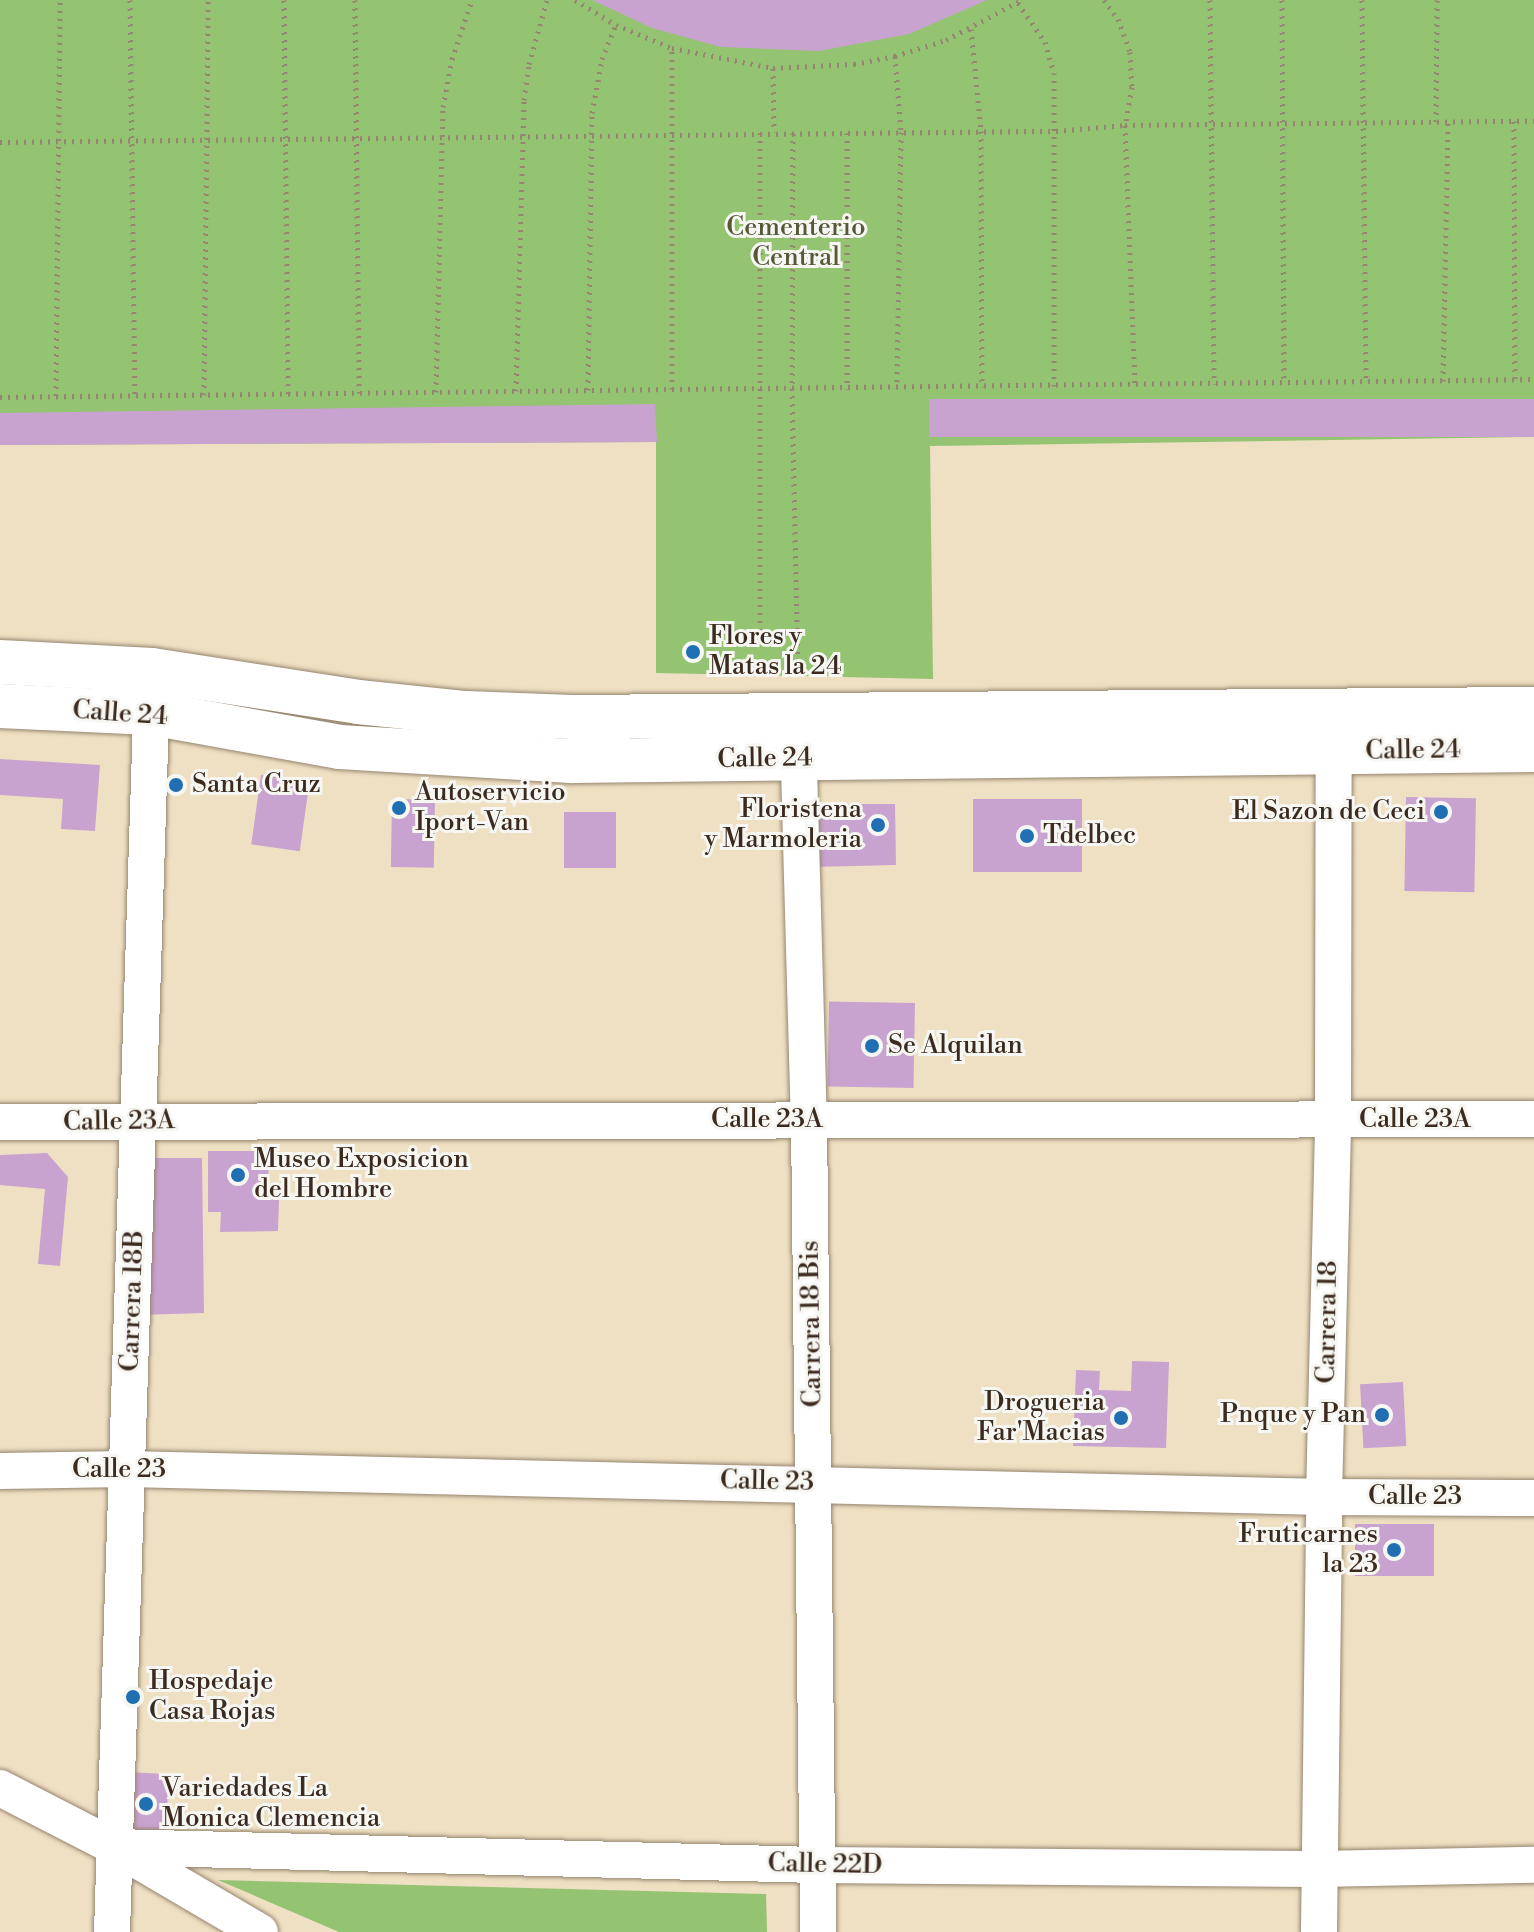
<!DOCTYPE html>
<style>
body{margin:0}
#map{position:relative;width:1534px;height:1932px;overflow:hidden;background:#f0e0c3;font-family:"Libre Bodoni",serif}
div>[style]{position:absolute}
.green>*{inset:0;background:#94c372}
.building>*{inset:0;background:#c9a3d0;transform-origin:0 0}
.path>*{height:5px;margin-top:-2.5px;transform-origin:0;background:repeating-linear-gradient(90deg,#968570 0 2px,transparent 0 8px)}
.roads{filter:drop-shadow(0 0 2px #968570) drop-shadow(0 0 2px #968570)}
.street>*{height:36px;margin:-18px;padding:0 18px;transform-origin:18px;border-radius:18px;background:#fff}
.secondary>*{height:44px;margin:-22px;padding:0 22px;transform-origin:22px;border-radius:22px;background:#fff}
.dots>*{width:22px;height:22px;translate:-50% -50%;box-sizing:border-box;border:4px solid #f6f6f2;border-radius:50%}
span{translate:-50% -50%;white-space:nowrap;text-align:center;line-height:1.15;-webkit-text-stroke:6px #f6f6f2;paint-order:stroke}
.park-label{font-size:26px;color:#565837}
.poi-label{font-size:26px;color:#3b2a1e}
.left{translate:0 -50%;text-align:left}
.right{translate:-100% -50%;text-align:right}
.street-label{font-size:26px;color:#3b2a1e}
</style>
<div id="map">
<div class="green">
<div style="clip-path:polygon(0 0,1534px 0,1534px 437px,930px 446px,933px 679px,656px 673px,656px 442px,0 445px)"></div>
<div style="clip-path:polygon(218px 1880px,766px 1894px,767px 1932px,339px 1932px)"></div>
</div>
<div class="building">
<div style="clip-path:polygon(592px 0,987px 0,909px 34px,819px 51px,721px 47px,652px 28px)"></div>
<div style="left:1534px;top:399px;width:38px;height:605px;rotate:90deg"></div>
<div style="clip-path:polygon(655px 404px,657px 442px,0 445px,0 413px)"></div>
<div style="clip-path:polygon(0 759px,100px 765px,95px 831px,61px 829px,63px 799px,0 795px)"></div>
<div style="left:261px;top:775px;width:49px;height:70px;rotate:8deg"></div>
<div style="left:1406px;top:797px;width:70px;height:94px;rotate:1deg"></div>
<div style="left:392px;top:799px;width:43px;height:68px;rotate:1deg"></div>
<div style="left:1082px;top:799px;width:73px;height:109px;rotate:90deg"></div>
<div style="clip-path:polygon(843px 804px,895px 804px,896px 865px,814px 867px,814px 826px,828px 811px)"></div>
<div style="left:564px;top:812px;width:52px;height:56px"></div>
<div style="left:915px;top:1003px;width:85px;height:86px;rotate:91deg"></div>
<div style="clip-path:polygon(208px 1151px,268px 1151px,269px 1199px,279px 1200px,278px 1231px,220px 1232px,221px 1212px,208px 1212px)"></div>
<div style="clip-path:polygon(47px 1153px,68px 1177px,60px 1266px,38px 1264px,45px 1189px,0 1185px,0 1155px)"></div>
<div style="clip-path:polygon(150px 1158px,202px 1158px,204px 1313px,139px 1315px)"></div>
<div style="clip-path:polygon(1132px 1361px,1169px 1362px,1166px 1448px,1073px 1446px,1076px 1370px,1100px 1371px,1099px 1390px,1131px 1391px)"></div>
<div style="left:1403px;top:1382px;width:64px;height:43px;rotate:87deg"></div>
<div style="left:1355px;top:1524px;width:79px;height:52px"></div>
<div style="left:128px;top:1772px;width:41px;height:63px;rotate:3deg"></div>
</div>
<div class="path">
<div style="left:130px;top:0;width:396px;rotate:89.3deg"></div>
<div style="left:284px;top:0;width:394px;rotate:89.4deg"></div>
<div style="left:355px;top:0;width:393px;rotate:89.4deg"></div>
<div style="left:575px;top:0;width:48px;rotate:31.4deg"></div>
<div style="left:616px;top:25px;width:61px;rotate:22.3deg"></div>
<div style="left:672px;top:48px;width:103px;rotate:11.2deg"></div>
<div style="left:773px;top:68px;width:81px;rotate:-2.8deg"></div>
<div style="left:854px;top:64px;width:42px;rotate:-11deg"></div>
<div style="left:895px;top:56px;width:53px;rotate:-17.4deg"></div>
<div style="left:946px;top:40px;width:86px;rotate:-27.8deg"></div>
<div style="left:1104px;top:0;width:24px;rotate:54deg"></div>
<div style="left:1118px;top:19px;width:35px;rotate:70deg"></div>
<div style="left:1130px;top:52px;width:35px;rotate:87deg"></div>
<div style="left:1132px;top:87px;width:39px;rotate:100deg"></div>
<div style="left:1125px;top:125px;width:260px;rotate:87.8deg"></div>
<div style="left:1210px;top:0;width:384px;rotate:89.4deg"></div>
<div style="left:1282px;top:0;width:383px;rotate:89.7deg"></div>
<div style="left:1362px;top:0;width:382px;rotate:89.4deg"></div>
<div style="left:1018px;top:3px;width:47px;rotate:55.3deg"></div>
<div style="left:1045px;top:42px;width:32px;rotate:74deg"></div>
<div style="left:1054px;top:73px;width:313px;rotate:90deg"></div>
<div style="left:971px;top:29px;width:102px;rotate:84.4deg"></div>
<div style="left:981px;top:131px;width:256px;rotate:89.8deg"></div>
<div style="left:895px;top:56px;width:76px;rotate:85.5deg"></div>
<div style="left:901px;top:132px;width:256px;rotate:90.9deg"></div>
<div style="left:773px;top:68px;width:64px;rotate:89.1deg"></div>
<div style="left:1514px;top:121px;width:259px;rotate:89.8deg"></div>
<div style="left:1436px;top:122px;width:122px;rotate:-89.5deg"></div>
<div style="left:760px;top:133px;width:499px;rotate:90deg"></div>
<div style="left:760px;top:632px;width:37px;rotate:2deg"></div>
<div style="left:793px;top:133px;width:255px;rotate:90.2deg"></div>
<div style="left:792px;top:388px;width:287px;rotate:88.8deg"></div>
<div style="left:847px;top:133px;width:256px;rotate:90deg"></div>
<div style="left:0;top:142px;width:1056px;rotate:-0.6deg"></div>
<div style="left:1056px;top:131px;width:69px;rotate:-5deg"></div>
<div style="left:1125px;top:125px;width:409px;rotate:-0.6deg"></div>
<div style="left:1443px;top:381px;width:259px;rotate:-88.9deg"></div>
<div style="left:672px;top:389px;width:341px;rotate:-90deg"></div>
<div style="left:588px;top:390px;width:277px;rotate:-89.2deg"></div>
<div style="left:592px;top:113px;width:55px;rotate:-79.5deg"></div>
<div style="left:602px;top:59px;width:37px;rotate:-68deg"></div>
<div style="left:516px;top:391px;width:291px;rotate:-88.4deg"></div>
<div style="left:524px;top:100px;width:36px;rotate:-82deg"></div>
<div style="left:529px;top:64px;width:66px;rotate:-74.3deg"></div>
<div style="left:436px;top:392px;width:285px;rotate:-88.6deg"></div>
<div style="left:443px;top:107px;width:49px;rotate:-79.4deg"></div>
<div style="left:452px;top:59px;width:62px;rotate:-71.3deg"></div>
<div style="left:204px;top:395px;width:395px;rotate:-89.4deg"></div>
<div style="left:56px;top:396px;width:396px;rotate:-89.4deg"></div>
<div style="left:0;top:397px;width:1534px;rotate:-0.67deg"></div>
</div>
<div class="roads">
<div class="street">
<div style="left:798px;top:733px;width:387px;rotate:88.4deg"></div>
<div style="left:809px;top:1120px;width:812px;rotate:89.36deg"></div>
<div style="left:0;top:1122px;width:1534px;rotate:-0.11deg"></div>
<div style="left:0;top:1471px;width:127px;rotate:-0.9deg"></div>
<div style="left:127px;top:1469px;width:1197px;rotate:1.34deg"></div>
<div style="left:1324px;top:1497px;width:210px;rotate:0.3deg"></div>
<div style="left:0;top:1788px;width:129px;rotate:27.2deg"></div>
<div style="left:115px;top:1847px;width:168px;rotate:30.4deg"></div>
<div style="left:115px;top:1847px;width:702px;rotate:1.47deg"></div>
<div style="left:817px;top:1865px;width:501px;rotate:0.46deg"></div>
<div style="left:1318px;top:1869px;width:216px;rotate:-1.1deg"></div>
<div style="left:112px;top:1932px;width:1245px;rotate:-88.16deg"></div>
<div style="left:1319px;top:1932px;width:435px;rotate:-89.3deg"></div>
<div style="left:1324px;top:1497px;width:377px;rotate:-88.6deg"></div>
<div style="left:1333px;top:1120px;width:395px;rotate:-89.9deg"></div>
</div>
<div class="secondary">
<div style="left:0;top:662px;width:152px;rotate:3deg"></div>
<div style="left:152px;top:670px;width:208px;rotate:8.8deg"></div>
<div style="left:358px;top:702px;width:108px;rotate:5.9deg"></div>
<div style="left:465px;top:713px;width:107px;rotate:2.1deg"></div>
<div style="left:572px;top:717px;width:962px;rotate:-0.48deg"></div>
<div style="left:0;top:706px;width:151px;rotate:2.7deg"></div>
<div style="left:151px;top:713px;width:192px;rotate:10.2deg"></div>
<div style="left:340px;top:747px;width:232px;rotate:3.5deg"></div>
<div style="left:572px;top:761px;width:962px;rotate:-0.66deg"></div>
</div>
</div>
<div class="dots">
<div style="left:693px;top:652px;background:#1f6fb2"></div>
<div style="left:176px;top:785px;background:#1f6fb2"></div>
<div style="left:399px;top:808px;background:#1f6fb2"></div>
<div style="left:1441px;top:812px;background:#1f6fb2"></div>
<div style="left:878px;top:825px;background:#1f6fb2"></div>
<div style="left:1027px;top:836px;background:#1f6fb2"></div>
<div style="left:872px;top:1046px;background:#1f6fb2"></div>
<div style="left:238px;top:1175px;background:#1f6fb2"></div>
<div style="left:1382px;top:1415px;background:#1f6fb2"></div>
<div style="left:1121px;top:1418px;background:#1f6fb2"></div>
<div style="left:1394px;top:1550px;background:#1f6fb2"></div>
<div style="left:133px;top:1697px;background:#1f6fb2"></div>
<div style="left:146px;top:1804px;background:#1f6fb2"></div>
</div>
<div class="park-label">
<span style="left:796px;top:243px">Cementerio<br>Central</span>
</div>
<div class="poi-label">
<span class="left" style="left:709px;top:652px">Flores y<br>Matas la 24</span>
<span class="left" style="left:192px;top:785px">Santa Cruz</span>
<span class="left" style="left:415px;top:808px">Autoservicio<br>Iport-Van</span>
<span class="right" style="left:862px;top:825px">Floristena<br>y Marmoleria</span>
<span class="right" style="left:1425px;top:812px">El Sazon de Ceci</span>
<span class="left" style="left:1043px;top:836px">Tdelbec</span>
<span class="left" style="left:888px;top:1046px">Se Alquilan</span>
<span class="left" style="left:254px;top:1175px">Museo Exposicion<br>del Hombre</span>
<span class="right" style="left:1105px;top:1418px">Drogueria<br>Far'Macias</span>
<span class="right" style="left:1366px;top:1415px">Pnque y Pan</span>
<span class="right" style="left:1378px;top:1550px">Fruticarnes<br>la 23</span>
<span class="left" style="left:149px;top:1697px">Hospedaje<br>Casa Rojas</span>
<span class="left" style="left:162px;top:1804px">Variedades La<br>Monica Clemencia</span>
</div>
<div class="street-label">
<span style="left:120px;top:714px;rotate:4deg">Calle 24</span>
<span style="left:1413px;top:751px;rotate:-1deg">Calle 24</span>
<span style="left:765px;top:759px;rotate:-1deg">Calle 24</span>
<span style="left:767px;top:1120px">Calle 23A</span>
<span style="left:1415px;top:1120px">Calle 23A</span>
<span style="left:119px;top:1122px;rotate:-1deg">Calle 23A</span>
<span style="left:133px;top:1301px;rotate:-88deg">Carrera 18B</span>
<span style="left:1328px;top:1322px;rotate:-89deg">Carrera 18</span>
<span style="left:812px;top:1324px;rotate:-91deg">Carrera 18 Bis</span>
<span style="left:119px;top:1470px">Calle 23</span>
<span style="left:767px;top:1482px;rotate:1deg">Calle 23</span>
<span style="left:1415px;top:1497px">Calle 23</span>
<span style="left:825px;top:1865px;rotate:1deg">Calle 22D</span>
</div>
</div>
